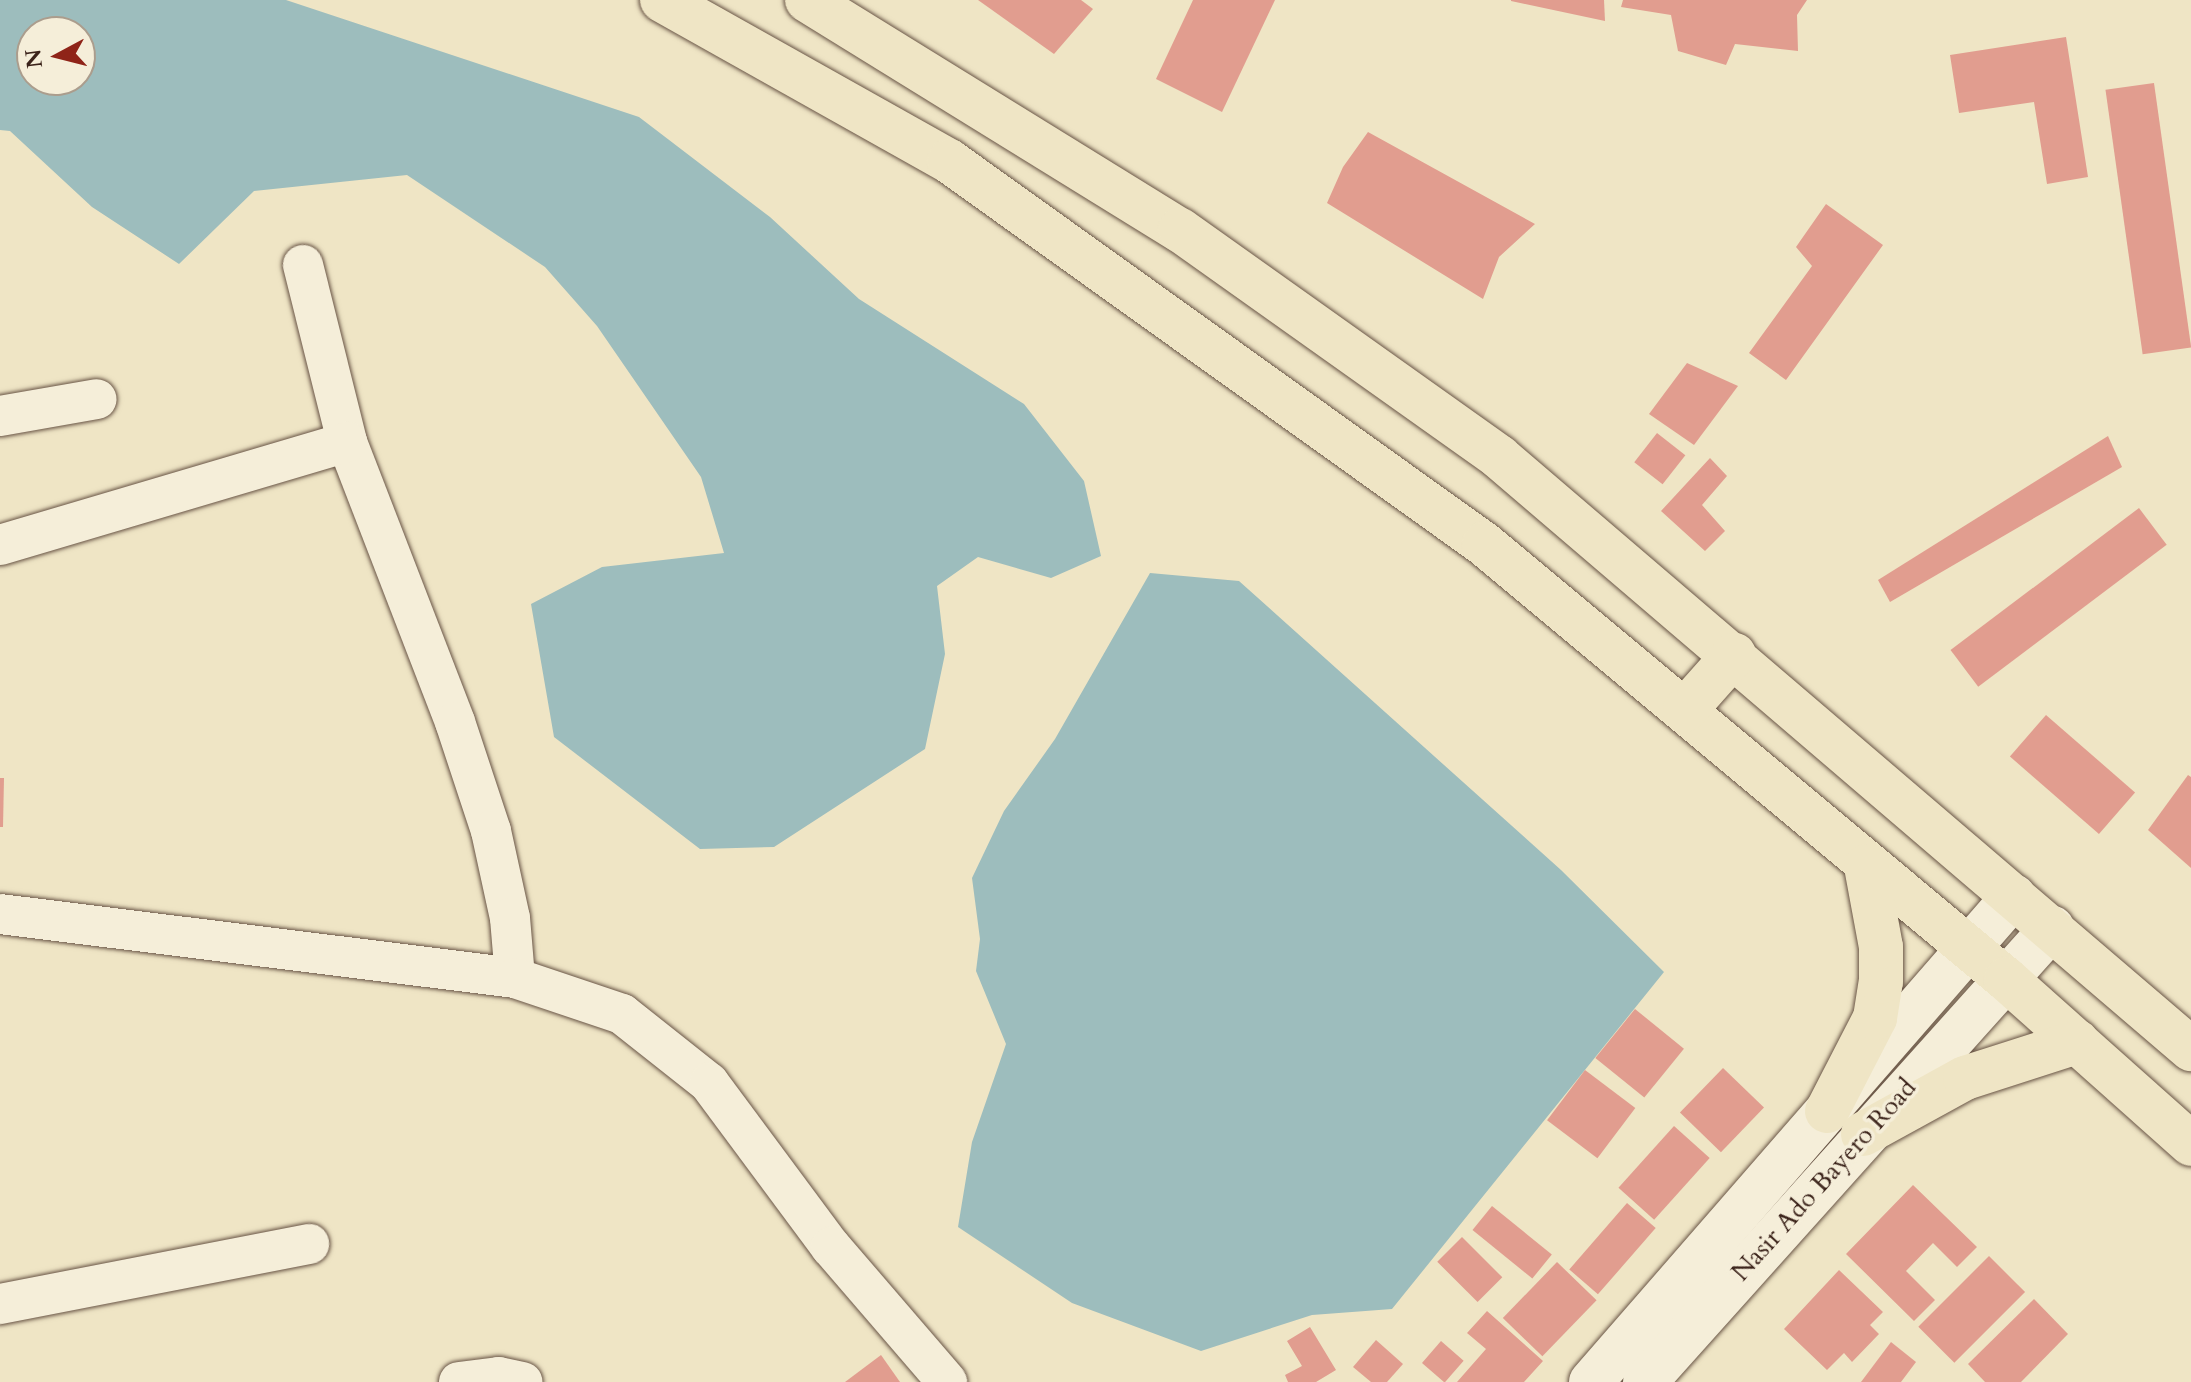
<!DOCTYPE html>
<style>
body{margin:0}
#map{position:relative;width:2191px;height:1382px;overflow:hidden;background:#efe5c5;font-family:Cardo,serif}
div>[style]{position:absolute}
.water>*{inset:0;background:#9dbdbd}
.building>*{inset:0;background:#e19d8f;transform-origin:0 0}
.roads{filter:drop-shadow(0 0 2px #685445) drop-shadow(0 0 2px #685445)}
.minor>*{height:40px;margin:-20px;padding:0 20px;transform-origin:20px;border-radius:20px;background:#f5eed9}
.tertiary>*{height:44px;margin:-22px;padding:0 22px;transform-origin:22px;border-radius:22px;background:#f5eed9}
.primary>*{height:44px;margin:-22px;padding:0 22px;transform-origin:22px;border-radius:22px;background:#efe5c5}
span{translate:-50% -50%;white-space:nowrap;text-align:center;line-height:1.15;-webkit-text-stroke:7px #f5eed9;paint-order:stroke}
.street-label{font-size:26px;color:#3b231a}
.north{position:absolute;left:16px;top:16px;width:80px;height:80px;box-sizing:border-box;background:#f5eed9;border:2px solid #ab9d8d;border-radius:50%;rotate:263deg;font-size:22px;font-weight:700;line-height:32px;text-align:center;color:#3b231a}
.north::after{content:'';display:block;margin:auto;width:28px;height:36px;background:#8f2418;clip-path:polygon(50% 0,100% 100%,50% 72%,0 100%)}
</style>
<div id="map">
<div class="water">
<div style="clip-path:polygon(evenodd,0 0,286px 0,639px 117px,770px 217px,859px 299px,1024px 404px,1084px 481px,1101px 556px,1051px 578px,978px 557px,937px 586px,945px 654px,925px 749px,774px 847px,700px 849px,554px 737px,531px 604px,602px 567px,724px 553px,701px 477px,597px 326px,545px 267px,407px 175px,254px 191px,179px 264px,92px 207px,10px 131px,0 130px,0 0,80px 32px,80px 80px,32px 80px,32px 32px,80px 32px)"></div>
<div style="clip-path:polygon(1150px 573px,1239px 581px,1561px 870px,1664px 972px,1392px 1309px,1312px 1315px,1201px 1351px,1072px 1303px,958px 1227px,972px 1142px,1006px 1044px,976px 971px,980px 939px,972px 878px,1004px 811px,1055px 739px)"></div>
</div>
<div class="building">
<div style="clip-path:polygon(978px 0,1081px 0,1093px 9px,1054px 54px)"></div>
<div style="clip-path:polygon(1193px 0,1275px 0,1222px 112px,1156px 79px)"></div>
<div style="clip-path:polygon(1511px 0,1604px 0,1605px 21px,1511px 1px)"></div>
<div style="clip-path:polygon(1623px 0,1807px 0,1797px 15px,1798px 51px,1735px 44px,1726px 65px,1678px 51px,1671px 15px,1621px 7px)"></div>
<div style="clip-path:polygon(2066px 37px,2088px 177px,2047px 184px,2034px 102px,1959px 113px,1950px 55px)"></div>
<div style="left:2154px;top:83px;width:267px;height:49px;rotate:82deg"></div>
<div style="clip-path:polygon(1368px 132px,1535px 224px,1499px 257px,1483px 299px,1327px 203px,1343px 167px)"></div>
<div style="clip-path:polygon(1826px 204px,1883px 245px,1786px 380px,1749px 353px,1812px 266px,1796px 247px)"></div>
<div style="clip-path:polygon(1687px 363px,1738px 386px,1694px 445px,1649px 414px)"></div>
<div style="left:1657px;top:433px;width:36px;height:37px;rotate:38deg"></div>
<div style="clip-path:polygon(2108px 436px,2122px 467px,1890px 602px,1878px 580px)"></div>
<div style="clip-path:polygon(1710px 458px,1727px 476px,1702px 505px,1725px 531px,1705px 551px,1661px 511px)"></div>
<div style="left:2139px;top:508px;width:46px;height:236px;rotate:53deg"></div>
<div style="left:2046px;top:715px;width:118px;height:55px;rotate:41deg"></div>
<div style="clip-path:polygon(2188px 775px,2191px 777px,2191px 868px,2148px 830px)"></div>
<div style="clip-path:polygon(0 778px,4px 778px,3px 827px,0 827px)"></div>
<div style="left:1635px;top:1009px;width:63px;height:63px;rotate:39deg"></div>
<div style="left:1723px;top:1068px;width:57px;height:62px;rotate:44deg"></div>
<div style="left:1585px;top:1070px;width:63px;height:63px;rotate:37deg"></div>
<div style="left:1674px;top:1126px;width:48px;height:83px;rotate:42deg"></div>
<div style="clip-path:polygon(1913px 1185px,1977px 1247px,1957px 1267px,1933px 1243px,1906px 1271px,1935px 1300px,1914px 1321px,1846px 1254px)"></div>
<div style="left:1627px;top:1203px;width:38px;height:88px;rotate:41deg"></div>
<div style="left:1492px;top:1206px;width:77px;height:31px;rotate:39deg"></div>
<div style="left:1462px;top:1237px;width:57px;height:35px;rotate:45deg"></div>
<div style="left:1989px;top:1256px;width:51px;height:100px;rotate:45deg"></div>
<div style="left:1557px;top:1262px;width:55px;height:78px;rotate:44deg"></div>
<div style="clip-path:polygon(1839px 1270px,1883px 1312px,1870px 1325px,1879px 1334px,1852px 1362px,1844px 1353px,1827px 1370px,1784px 1329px)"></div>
<div style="clip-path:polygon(2034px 1299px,2068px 1334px,2021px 1382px,1985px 1382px,1968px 1364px)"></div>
<div style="clip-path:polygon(1487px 1311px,1543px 1361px,1524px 1382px,1457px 1382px,1486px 1349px,1467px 1333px)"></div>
<div style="clip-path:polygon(1310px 1327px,1336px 1370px,1316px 1382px,1288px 1382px,1285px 1375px,1302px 1366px,1287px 1341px)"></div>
<div style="clip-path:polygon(1376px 1340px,1403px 1364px,1387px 1382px,1371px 1382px,1353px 1367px)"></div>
<div style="left:1441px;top:1341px;width:30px;height:29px;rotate:41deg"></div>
<div style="clip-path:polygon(1891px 1342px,1916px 1362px,1901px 1382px,1861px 1382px)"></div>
<div style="clip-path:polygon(881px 1355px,900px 1382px,845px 1382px)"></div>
</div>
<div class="roads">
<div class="minor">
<div style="left:303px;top:265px;width:182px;rotate:76deg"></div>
<div style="left:347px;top:442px;width:300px;rotate:68.9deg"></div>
<div style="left:455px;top:722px;width:115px;rotate:71.7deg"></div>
<div style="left:491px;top:831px;width:89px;rotate:77.7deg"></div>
<div style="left:510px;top:918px;width:60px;rotate:85.2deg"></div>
<div style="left:0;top:416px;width:98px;rotate:-9.9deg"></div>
<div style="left:0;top:545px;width:362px;rotate:-16.5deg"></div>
<div style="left:0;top:914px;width:519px;rotate:7.08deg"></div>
<div style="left:515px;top:978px;width:113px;rotate:18.6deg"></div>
<div style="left:622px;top:1014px;width:111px;rotate:38.4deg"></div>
<div style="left:709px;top:1083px;width:204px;rotate:53.4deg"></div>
<div style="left:831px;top:1247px;width:178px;rotate:49.3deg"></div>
<div style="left:0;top:1304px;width:315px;rotate:-11deg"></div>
<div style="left:459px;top:1382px;width:40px;rotate:-7.1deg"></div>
<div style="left:499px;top:1377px;width:24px;rotate:12deg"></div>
</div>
<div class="tertiary">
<div style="left:1591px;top:1382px;width:644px;rotate:-48.96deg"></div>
<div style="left:1645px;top:1382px;width:610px;rotate:-48.12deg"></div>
</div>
<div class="primary">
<div style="left:662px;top:0;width:329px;rotate:29.3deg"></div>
<div style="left:949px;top:161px;width:658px;rotate:35.6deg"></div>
<div style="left:1484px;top:544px;width:679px;rotate:39.81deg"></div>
<div style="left:2006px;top:979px;width:248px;rotate:41.7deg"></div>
<div style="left:807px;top:0;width:438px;rotate:31.7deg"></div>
<div style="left:1180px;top:230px;width:392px;rotate:35.4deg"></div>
<div style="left:1499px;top:457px;width:911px;rotate:40.55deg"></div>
<div style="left:1685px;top:710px;width:74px;rotate:-48.3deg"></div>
<div style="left:1827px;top:1111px;width:105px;rotate:-62.7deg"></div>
<div style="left:1875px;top:1018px;width:36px;rotate:-81deg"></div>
<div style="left:1881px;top:982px;width:35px;rotate:-90deg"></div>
<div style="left:1881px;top:947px;width:82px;rotate:-100.5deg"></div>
<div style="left:1863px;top:1134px;width:116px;rotate:-28.8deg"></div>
<div style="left:1965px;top:1078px;width:118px;rotate:-17.8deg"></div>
</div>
</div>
<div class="street-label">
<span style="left:1824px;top:1180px;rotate:-48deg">Nasir Ado Bayero Road</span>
</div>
<div class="north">N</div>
</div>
